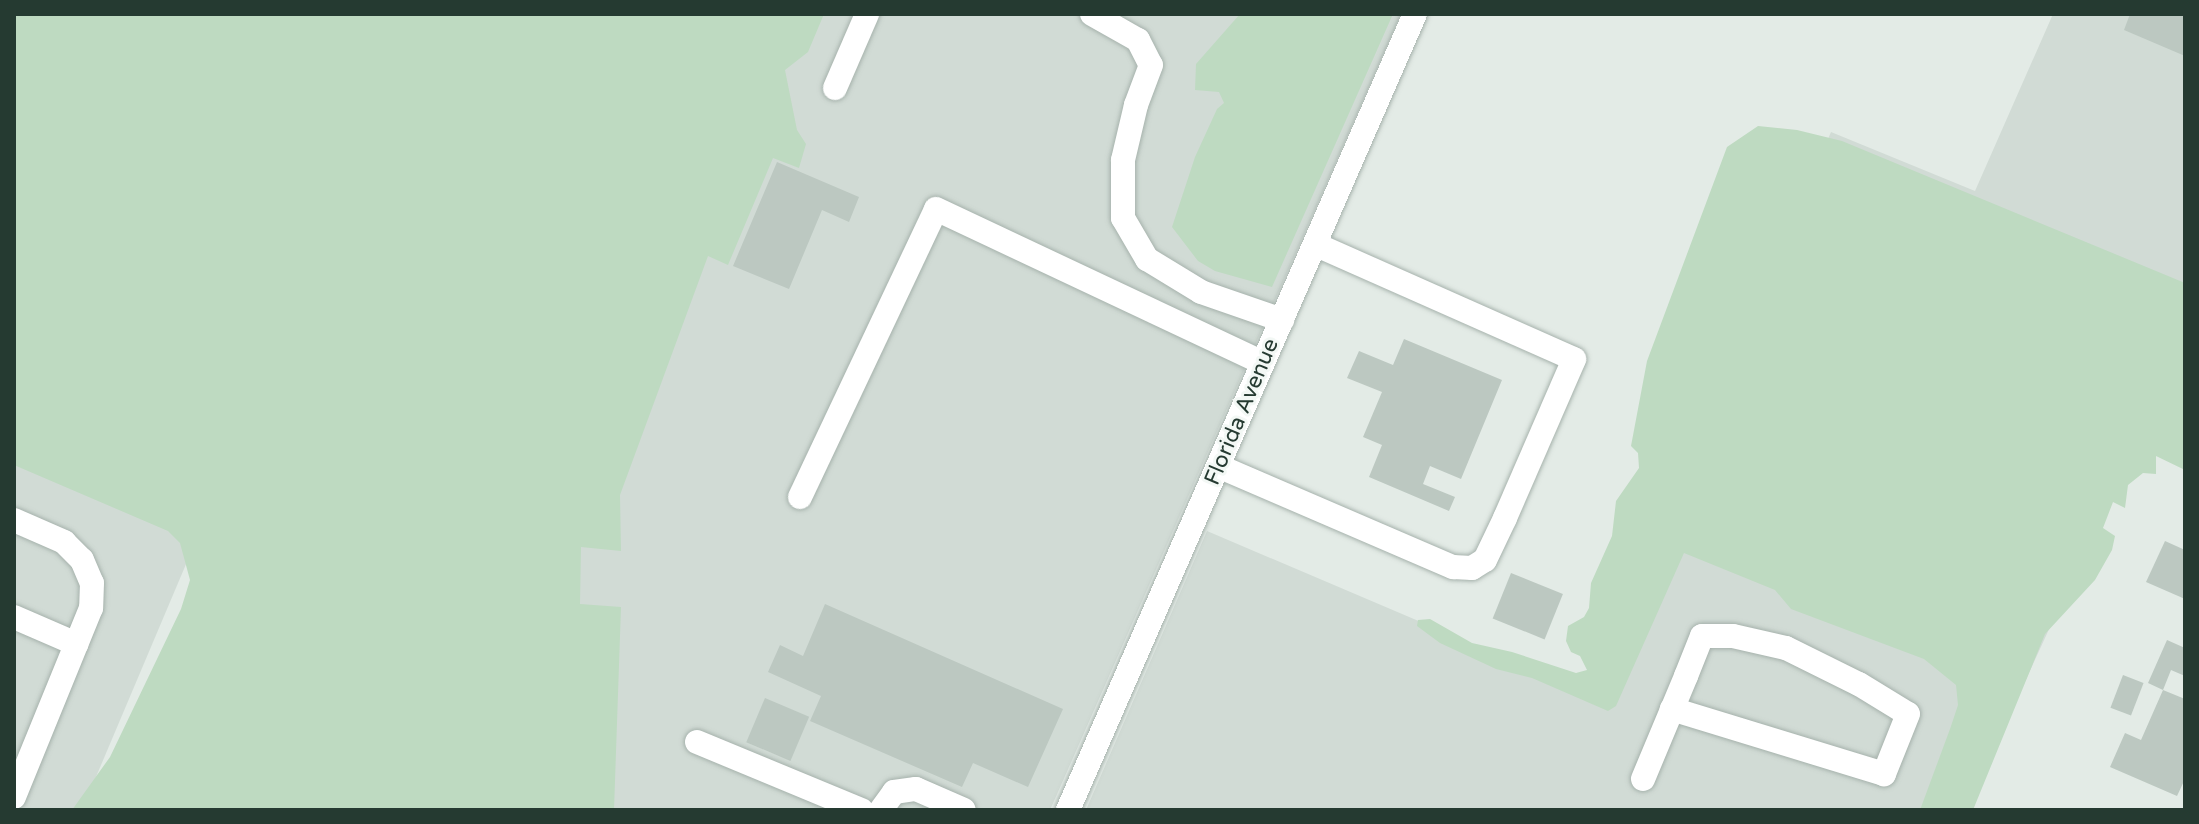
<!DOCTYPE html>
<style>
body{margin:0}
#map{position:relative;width:2199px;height:824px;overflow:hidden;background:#e3ebe6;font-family:"Varela Round",sans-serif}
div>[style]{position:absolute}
.built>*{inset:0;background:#d1dbd5}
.green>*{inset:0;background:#bedac1}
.building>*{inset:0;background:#bcc8c1;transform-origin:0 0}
.roads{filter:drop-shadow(0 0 2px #a6b2ac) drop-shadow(0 0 2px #a6b2ac)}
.minor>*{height:24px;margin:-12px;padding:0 12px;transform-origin:12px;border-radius:12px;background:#fff}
span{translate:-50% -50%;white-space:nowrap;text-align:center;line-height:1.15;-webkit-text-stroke:6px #f3f8f5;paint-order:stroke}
.street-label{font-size:22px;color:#253a31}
.frame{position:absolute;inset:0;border:16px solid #253a31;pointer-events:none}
</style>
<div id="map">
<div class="built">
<div style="clip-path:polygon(792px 14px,1401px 14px,1050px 810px,449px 810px)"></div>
<div style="clip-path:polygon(2053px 14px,2185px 14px,2185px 333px,1966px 810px,1086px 810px,1207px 531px,1590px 694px,1831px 132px,1975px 191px)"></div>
<div style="clip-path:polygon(14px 443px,203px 524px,82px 810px,14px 810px)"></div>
</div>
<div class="green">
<div style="clip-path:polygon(14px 14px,824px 14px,808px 52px,785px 70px,797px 130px,806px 144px,799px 168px,773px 158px,728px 265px,708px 256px,620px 495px,621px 551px,581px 547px,580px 604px,621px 607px,614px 810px,72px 810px,110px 757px,181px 609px,190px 580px,180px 543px,168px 531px,14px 465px)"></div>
<div style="clip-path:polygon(1240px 14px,1393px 14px,1272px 287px,1215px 271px,1198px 261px,1172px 227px,1195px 157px,1217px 109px,1224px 103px,1219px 92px,1195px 90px,1196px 64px)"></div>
<div style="clip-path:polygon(1758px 126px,1797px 130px,1842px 141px,2185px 283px,2185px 470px,2156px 456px,2156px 474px,2143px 473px,2128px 485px,2125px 508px,2113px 502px,2103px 528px,2115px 536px,2112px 550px,2095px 580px,2045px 634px,1973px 810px,1920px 810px,1950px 729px,1958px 705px,1956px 685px,1924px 659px,1791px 609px,1775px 590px,1684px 553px,1616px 706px,1608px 711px,1532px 678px,1496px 669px,1440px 643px,1417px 626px,1418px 620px,1430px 619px,1472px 643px,1512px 652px,1576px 673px,1587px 670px,1580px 656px,1571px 652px,1566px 641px,1568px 626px,1584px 617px,1589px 608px,1591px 583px,1612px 536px,1616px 501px,1639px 468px,1638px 453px,1631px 446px,1647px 361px,1727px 147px)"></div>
</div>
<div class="building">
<div style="clip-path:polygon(2130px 14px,2185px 14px,2185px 56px,2124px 30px)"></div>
<div style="clip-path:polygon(777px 162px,859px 197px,849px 222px,822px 210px,789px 289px,733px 266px)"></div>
<div style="clip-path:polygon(1404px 339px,1502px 380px,1461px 479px,1430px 466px,1423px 484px,1455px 497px,1449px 511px,1369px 477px,1382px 445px,1363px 437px,1382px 392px,1347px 378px,1359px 351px,1393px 365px)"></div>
<div style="clip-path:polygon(2165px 541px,2185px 550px,2185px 599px,2146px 582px)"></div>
<div style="left:1511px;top:573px;width:56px;height:49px;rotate:22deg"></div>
<div style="clip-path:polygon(825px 604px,1063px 709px,1028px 787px,973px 763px,962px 787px,810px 721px,821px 696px,768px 672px,780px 645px,803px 656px)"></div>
<div style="clip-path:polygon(2167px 640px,2185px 648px,2185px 676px,2171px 670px,2163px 690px,2148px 683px)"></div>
<div style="left:2123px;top:675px;width:22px;height:35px;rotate:21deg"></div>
<div style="clip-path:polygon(2163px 690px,2185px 699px,2185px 779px,2177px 796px,2110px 767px,2125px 733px,2141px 740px)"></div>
<div style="left:765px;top:698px;width:48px;height:48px;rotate:23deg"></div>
</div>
<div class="roads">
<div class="minor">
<div style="left:1092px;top:14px;width:53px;rotate:29.5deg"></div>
<div style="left:1138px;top:40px;width:28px;rotate:63deg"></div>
<div style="left:1151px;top:65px;width:43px;rotate:110.6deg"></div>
<div style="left:1136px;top:105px;width:57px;rotate:103.3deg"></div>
<div style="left:1123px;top:160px;width:58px;rotate:90deg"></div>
<div style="left:1123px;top:218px;width:48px;rotate:59.7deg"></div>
<div style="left:1147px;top:259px;width:63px;rotate:31.4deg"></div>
<div style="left:1201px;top:292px;width:86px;rotate:19.1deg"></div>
<div style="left:835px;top:88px;width:81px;rotate:-66.6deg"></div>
<div style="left:1218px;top:466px;width:256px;rotate:23.3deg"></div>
<div style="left:1453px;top:567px;width:19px;rotate:3deg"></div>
<div style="left:1472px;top:568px;width:15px;rotate:-32deg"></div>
<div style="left:1485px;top:560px;width:47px;rotate:-64.5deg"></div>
<div style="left:1505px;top:518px;width:173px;rotate:-66.5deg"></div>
<div style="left:1574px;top:359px;width:283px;rotate:-156.1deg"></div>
<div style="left:800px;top:497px;width:318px;rotate:-64.7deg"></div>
<div style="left:936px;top:209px;width:361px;rotate:25.2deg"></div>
<div style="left:14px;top:520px;width:55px;rotate:23.7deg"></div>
<div style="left:64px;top:542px;width:25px;rotate:45deg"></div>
<div style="left:82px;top:560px;width:25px;rotate:67deg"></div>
<div style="left:92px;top:583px;width:25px;rotate:92deg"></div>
<div style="left:91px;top:608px;width:204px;rotate:112.2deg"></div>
<div style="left:14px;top:617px;width:68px;rotate:23.5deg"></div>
<div style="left:697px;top:742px;width:178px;rotate:22.5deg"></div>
<div style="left:1643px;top:779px;width:112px;rotate:-67.3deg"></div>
<div style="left:1686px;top:676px;width:43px;rotate:-68.2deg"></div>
<div style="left:1702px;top:636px;width:31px"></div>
<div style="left:1733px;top:636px;width:54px;rotate:12.8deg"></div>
<div style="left:1786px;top:648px;width:81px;rotate:26.3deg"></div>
<div style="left:1859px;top:684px;width:57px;rotate:31.5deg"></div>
<div style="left:1908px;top:714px;width:65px;rotate:111.8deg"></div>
<div style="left:1884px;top:774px;width:222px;rotate:-163deg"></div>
<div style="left:881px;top:810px;width:22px;rotate:-54deg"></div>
<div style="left:894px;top:792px;width:22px;rotate:-8deg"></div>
<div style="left:916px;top:789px;width:52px;rotate:23.6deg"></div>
<div style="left:1068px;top:810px;width:868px;rotate:-66.45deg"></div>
</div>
</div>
<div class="street-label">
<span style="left:1242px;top:412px;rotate:-67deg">Florida Avenue</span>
</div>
<div class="frame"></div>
</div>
